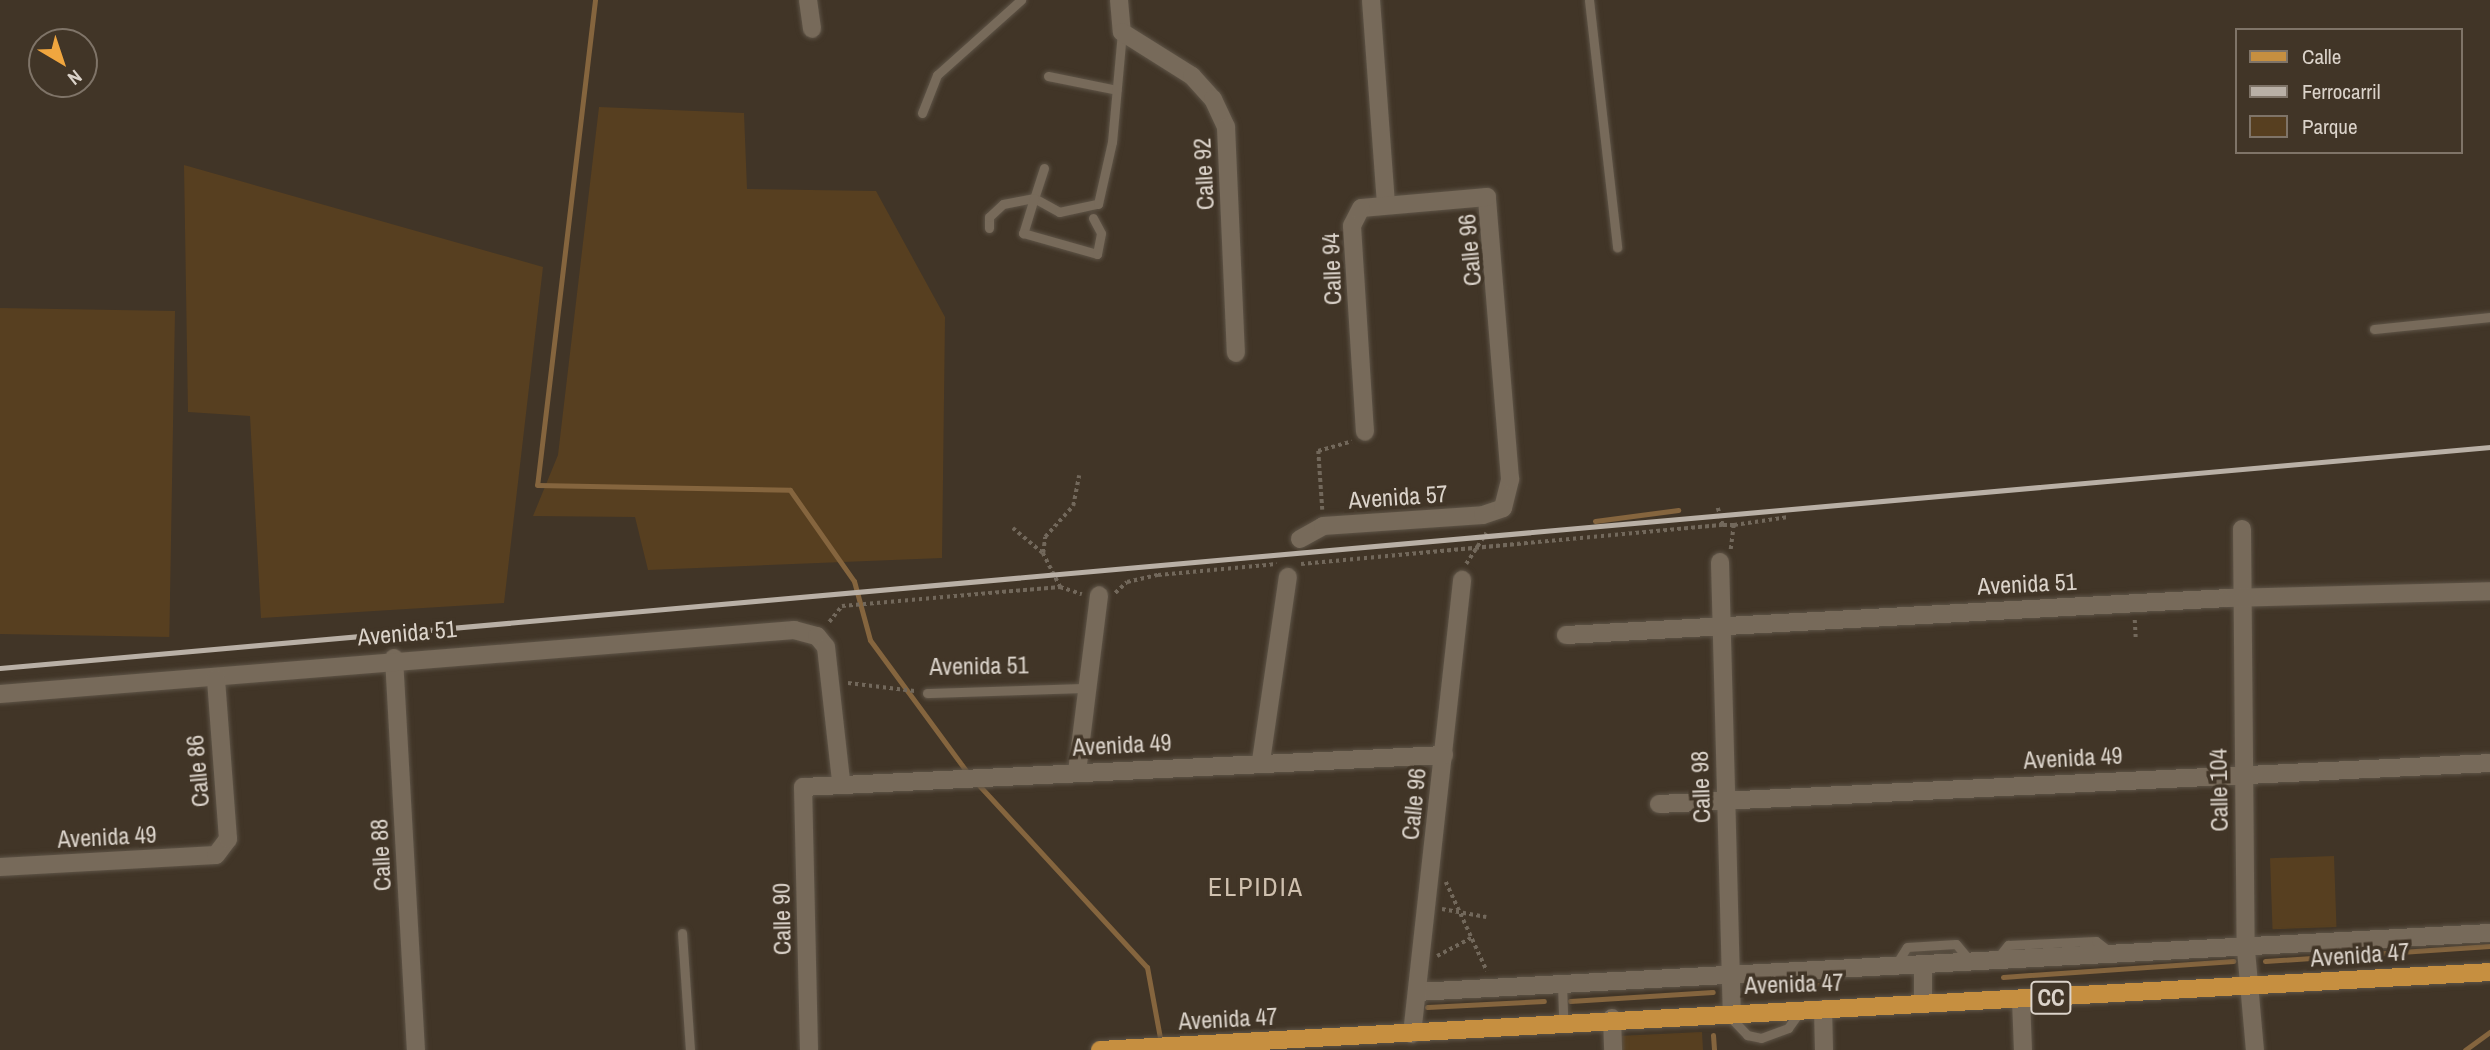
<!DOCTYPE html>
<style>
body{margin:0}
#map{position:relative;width:2490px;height:1050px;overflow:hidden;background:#413527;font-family:"Archivo Narrow",sans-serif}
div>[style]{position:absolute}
.green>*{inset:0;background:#573f20;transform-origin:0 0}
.stream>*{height:5px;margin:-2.5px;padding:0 2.5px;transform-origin:2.5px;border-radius:2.5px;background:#85653e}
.path>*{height:3.5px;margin-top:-1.75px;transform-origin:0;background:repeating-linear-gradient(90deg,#72685b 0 3.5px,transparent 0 7px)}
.roads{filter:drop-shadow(0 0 2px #5e5447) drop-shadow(0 0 2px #5e5447)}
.service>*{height:9px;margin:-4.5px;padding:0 4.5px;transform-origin:4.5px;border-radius:4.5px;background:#776a5a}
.minor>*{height:18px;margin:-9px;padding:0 9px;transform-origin:9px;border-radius:9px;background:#776a5a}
.primary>*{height:18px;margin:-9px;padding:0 9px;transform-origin:9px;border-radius:9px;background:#c68f40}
.rail>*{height:5px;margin:-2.5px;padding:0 2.5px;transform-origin:2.5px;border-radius:2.5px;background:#b9b0a6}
span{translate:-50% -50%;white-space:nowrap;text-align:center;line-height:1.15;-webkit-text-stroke:7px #413527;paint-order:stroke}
.shield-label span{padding:2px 5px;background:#413527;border:2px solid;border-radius:5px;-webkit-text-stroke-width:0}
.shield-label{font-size:23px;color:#dbd3ca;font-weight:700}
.street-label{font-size:24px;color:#dbd3ca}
.neighbourhood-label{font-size:26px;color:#cfc0ae;letter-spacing:2px}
.legend{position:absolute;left:2235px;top:28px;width:228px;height:126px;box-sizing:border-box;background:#413527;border:2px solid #7f7468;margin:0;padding:9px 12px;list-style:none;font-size:21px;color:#dbd3ca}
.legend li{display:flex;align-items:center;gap:14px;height:35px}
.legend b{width:35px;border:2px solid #7f7468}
.north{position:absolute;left:28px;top:28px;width:70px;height:70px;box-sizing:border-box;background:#413527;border:2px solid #7f7468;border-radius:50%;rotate:141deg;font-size:19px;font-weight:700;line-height:28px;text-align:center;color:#dbd3ca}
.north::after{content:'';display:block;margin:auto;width:24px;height:32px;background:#f0a63f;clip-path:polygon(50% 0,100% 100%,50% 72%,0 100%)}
</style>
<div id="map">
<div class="green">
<div style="clip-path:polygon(599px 107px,744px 113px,747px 189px,876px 191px,945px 317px,942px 558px,648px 570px,635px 517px,533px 516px,558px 455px)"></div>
<div style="clip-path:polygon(184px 165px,543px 267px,504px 603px,261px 618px,250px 416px,188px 412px)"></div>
<div style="left:175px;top:311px;width:326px;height:176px;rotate:91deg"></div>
<div style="left:2334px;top:856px;width:71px;height:64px;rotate:88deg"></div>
<div style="clip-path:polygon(1702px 1032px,1703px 1050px,1619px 1050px,1618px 1036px)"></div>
</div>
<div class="stream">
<div style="left:595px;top:0;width:488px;rotate:96.8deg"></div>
<div style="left:537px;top:485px;width:253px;rotate:1.1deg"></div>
<div style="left:790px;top:490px;width:111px;rotate:54.9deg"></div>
<div style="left:854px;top:581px;width:61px;rotate:74.8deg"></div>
<div style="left:870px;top:640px;width:167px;rotate:53.7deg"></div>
<div style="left:1595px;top:521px;width:84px;rotate:-7.5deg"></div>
<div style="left:976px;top:782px;width:252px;rotate:47.3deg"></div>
<div style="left:1147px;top:967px;width:77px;rotate:79.6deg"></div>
<div style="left:2265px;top:961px;width:225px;rotate:-3.8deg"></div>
<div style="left:2003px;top:977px;width:231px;rotate:-4deg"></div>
<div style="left:1747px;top:988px;width:73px;rotate:-2.4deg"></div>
<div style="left:1570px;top:1001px;width:143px;rotate:-3.6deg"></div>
<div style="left:1427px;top:1007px;width:117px;rotate:-2.9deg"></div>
<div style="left:1713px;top:1035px;width:15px;rotate:86deg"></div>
<div style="left:2465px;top:1050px;width:31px;rotate:-36deg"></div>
</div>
<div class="path">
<div style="left:1718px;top:508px;width:18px;rotate:74deg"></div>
<div style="left:1723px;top:525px;width:11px"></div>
<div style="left:1734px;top:525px;width:25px;rotate:97deg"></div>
<div style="left:1322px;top:510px;width:59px;rotate:-93.9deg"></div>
<div style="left:1318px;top:451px;width:35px;rotate:-16deg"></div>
<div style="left:1734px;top:525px;width:55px;rotate:-8.4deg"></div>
<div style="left:1013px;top:528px;width:39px;rotate:40deg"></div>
<div style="left:1043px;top:553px;width:38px;rotate:63deg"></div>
<div style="left:1060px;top:587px;width:23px;rotate:18deg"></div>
<div style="left:1043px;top:553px;width:16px;rotate:-83deg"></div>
<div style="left:1045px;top:537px;width:42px;rotate:-47.9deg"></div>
<div style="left:1073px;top:506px;width:31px;rotate:-79deg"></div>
<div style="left:1301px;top:564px;width:424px;rotate:-5.3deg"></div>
<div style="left:1466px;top:564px;width:37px;rotate:-57deg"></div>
<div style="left:1115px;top:593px;width:16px;rotate:-43deg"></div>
<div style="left:1127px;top:582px;width:32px;rotate:-13deg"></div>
<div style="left:1158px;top:575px;width:119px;rotate:-5.3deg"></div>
<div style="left:2135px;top:620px;width:19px;rotate:87deg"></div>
<div style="left:829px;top:622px;width:21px;rotate:-51deg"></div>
<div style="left:842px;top:606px;width:219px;rotate:-5deg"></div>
<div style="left:848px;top:683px;width:67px;rotate:6.8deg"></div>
<div style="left:1446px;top:882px;width:98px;rotate:65.3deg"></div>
<div style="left:1442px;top:909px;width:45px;rotate:10.3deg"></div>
<div style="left:1437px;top:956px;width:40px;rotate:-28deg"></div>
</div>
<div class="roads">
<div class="service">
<div style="left:1589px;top:0;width:249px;rotate:83.5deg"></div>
<div style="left:1048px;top:76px;width:70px;rotate:11.5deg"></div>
<div style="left:922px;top:113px;width:41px;rotate:-68.5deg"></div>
<div style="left:937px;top:75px;width:113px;rotate:-41.8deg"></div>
<div style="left:1044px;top:168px;width:32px;rotate:108deg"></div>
<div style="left:1034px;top:198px;width:29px;rotate:29deg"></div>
<div style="left:1059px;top:212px;width:40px;rotate:-12deg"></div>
<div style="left:1098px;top:204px;width:64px;rotate:-77.3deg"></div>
<div style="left:1112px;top:142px;width:110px;rotate:-84.8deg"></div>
<div style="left:989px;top:228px;width:11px;rotate:-90deg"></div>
<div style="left:989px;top:217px;width:19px;rotate:-43deg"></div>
<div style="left:1003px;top:204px;width:32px;rotate:-11deg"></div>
<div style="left:1034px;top:198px;width:37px;rotate:107deg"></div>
<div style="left:1023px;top:233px;width:77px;rotate:15.8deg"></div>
<div style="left:1097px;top:254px;width:21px;rotate:-79deg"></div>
<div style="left:1101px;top:233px;width:17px;rotate:-118deg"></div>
<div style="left:2374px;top:329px;width:117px;rotate:-5.9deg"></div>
<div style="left:927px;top:693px;width:160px;rotate:-1.8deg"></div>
<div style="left:682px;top:933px;width:117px;rotate:86.1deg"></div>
<div style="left:1995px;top:961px;width:21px;rotate:-51deg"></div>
<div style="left:2008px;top:945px;width:88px;rotate:-2.6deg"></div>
<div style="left:2096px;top:941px;width:16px;rotate:38deg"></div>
<div style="left:1895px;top:966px;width:22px;rotate:-58deg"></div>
<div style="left:1907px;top:947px;width:49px;rotate:-3.5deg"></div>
<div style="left:1956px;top:944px;width:23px;rotate:50deg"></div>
<div style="left:1562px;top:984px;width:36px;rotate:88deg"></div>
<div style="left:1728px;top:1015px;width:28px;rotate:46deg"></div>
<div style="left:1747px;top:1035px;width:14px;rotate:12deg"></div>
<div style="left:1761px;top:1038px;width:29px;rotate:-20deg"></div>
<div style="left:1788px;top:1028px;width:22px;rotate:-54deg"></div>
</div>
<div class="minor">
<div style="left:808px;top:0;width:29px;rotate:82deg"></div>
<div style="left:1119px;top:0;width:32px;rotate:85deg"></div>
<div style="left:1122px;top:32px;width:83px;rotate:32.2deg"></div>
<div style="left:1192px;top:76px;width:31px;rotate:48deg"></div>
<div style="left:1213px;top:99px;width:31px;rotate:65deg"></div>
<div style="left:1226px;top:127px;width:226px;rotate:87.5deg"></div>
<div style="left:1371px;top:0;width:205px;rotate:85.8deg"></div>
<div style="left:2242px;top:529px;width:421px;rotate:89.5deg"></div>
<div style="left:2246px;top:950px;width:100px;rotate:84.9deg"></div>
<div style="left:1300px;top:539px;width:26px;rotate:-29deg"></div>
<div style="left:1323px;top:526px;width:160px;rotate:-3.9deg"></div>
<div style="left:1483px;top:515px;width:21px;rotate:-19deg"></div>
<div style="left:1503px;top:508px;width:30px;rotate:-76deg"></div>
<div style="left:1510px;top:479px;width:283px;rotate:-94.7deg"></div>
<div style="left:1487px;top:197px;width:126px;rotate:175deg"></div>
<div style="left:1361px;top:208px;width:20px;rotate:117deg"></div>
<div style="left:1352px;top:226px;width:206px;rotate:86.4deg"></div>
<div style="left:1720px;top:562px;width:448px;rotate:88.5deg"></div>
<div style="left:1566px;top:635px;width:663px;rotate:-3.2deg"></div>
<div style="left:2228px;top:598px;width:262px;rotate:-1.5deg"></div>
<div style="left:394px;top:658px;width:393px;rotate:86.8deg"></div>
<div style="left:0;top:694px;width:797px;rotate:-4.61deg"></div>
<div style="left:794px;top:630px;width:24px;rotate:15deg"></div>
<div style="left:817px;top:636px;width:14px;rotate:51deg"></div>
<div style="left:826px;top:647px;width:135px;rotate:83.6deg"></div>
<div style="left:1261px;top:761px;width:186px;rotate:-81.7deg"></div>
<div style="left:1077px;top:772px;width:178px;rotate:-82.9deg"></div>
<div style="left:1659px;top:804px;width:832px;rotate:-2.82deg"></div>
<div style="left:0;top:867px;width:216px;rotate:-3.2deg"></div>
<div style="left:216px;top:855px;width:20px;rotate:-53deg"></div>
<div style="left:228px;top:839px;width:161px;rotate:-94.3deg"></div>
<div style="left:1923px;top:966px;width:37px;rotate:90deg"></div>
<div style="left:1417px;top:992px;width:1075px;rotate:-3.15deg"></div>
<div style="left:2021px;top:999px;width:51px;rotate:87.8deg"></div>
<div style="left:1823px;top:1009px;width:41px;rotate:88.6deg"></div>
<div style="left:1612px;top:1018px;width:32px;rotate:88deg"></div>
<div style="left:1412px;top:1034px;width:457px;rotate:-83.7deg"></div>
<div style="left:809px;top:1050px;width:263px;rotate:-91.3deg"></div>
<div style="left:803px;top:787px;width:642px;rotate:-2.86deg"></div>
</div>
<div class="primary">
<div style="left:1100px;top:1050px;width:1392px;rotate:-3.21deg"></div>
</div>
</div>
<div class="rail">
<div style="left:0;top:668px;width:2500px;rotate:-5.07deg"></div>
</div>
<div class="shield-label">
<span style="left:2051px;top:998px">CC</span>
</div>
<div class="street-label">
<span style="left:1204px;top:174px;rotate:-93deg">Calle 92</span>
<span style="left:1470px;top:250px;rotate:-95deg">Calle 96</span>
<span style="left:1332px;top:269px;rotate:-92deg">Calle 94</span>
<span style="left:1398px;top:497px;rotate:-4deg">Avenida 57</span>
<span style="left:2027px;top:584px;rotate:-3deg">Avenida 51</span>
<span style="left:407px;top:633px;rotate:-5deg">Avenida 51</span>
<span style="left:979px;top:666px;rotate:-1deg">Avenida 51</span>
<span style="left:1122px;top:745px;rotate:-3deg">Avenida 49</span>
<span style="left:2073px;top:758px;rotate:-3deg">Avenida 49</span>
<span style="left:198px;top:771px;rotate:-95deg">Calle 86</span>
<span style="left:1701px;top:787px;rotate:-92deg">Calle 98</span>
<span style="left:2219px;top:790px;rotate:-91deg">Calle 104</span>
<span style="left:1414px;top:804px;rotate:-84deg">Calle 96</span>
<span style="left:107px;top:837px;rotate:-3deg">Avenida 49</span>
<span style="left:381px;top:855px;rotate:-93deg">Calle 88</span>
<span style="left:782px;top:919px;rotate:-91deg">Calle 90</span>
<span style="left:2360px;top:955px;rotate:-4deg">Avenida 47</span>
<span style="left:1794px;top:984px;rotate:-2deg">Avenida 47</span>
<span style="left:1228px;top:1019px;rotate:-3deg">Avenida 47</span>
</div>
<div class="neighbourhood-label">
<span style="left:1256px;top:887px">ELPIDIA</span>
</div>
<ul class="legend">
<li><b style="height:9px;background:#c68f40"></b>Calle</li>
<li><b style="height:9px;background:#b9b0a6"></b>Ferrocarril</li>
<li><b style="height:19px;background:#573f20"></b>Parque</li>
</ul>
<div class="north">N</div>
</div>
